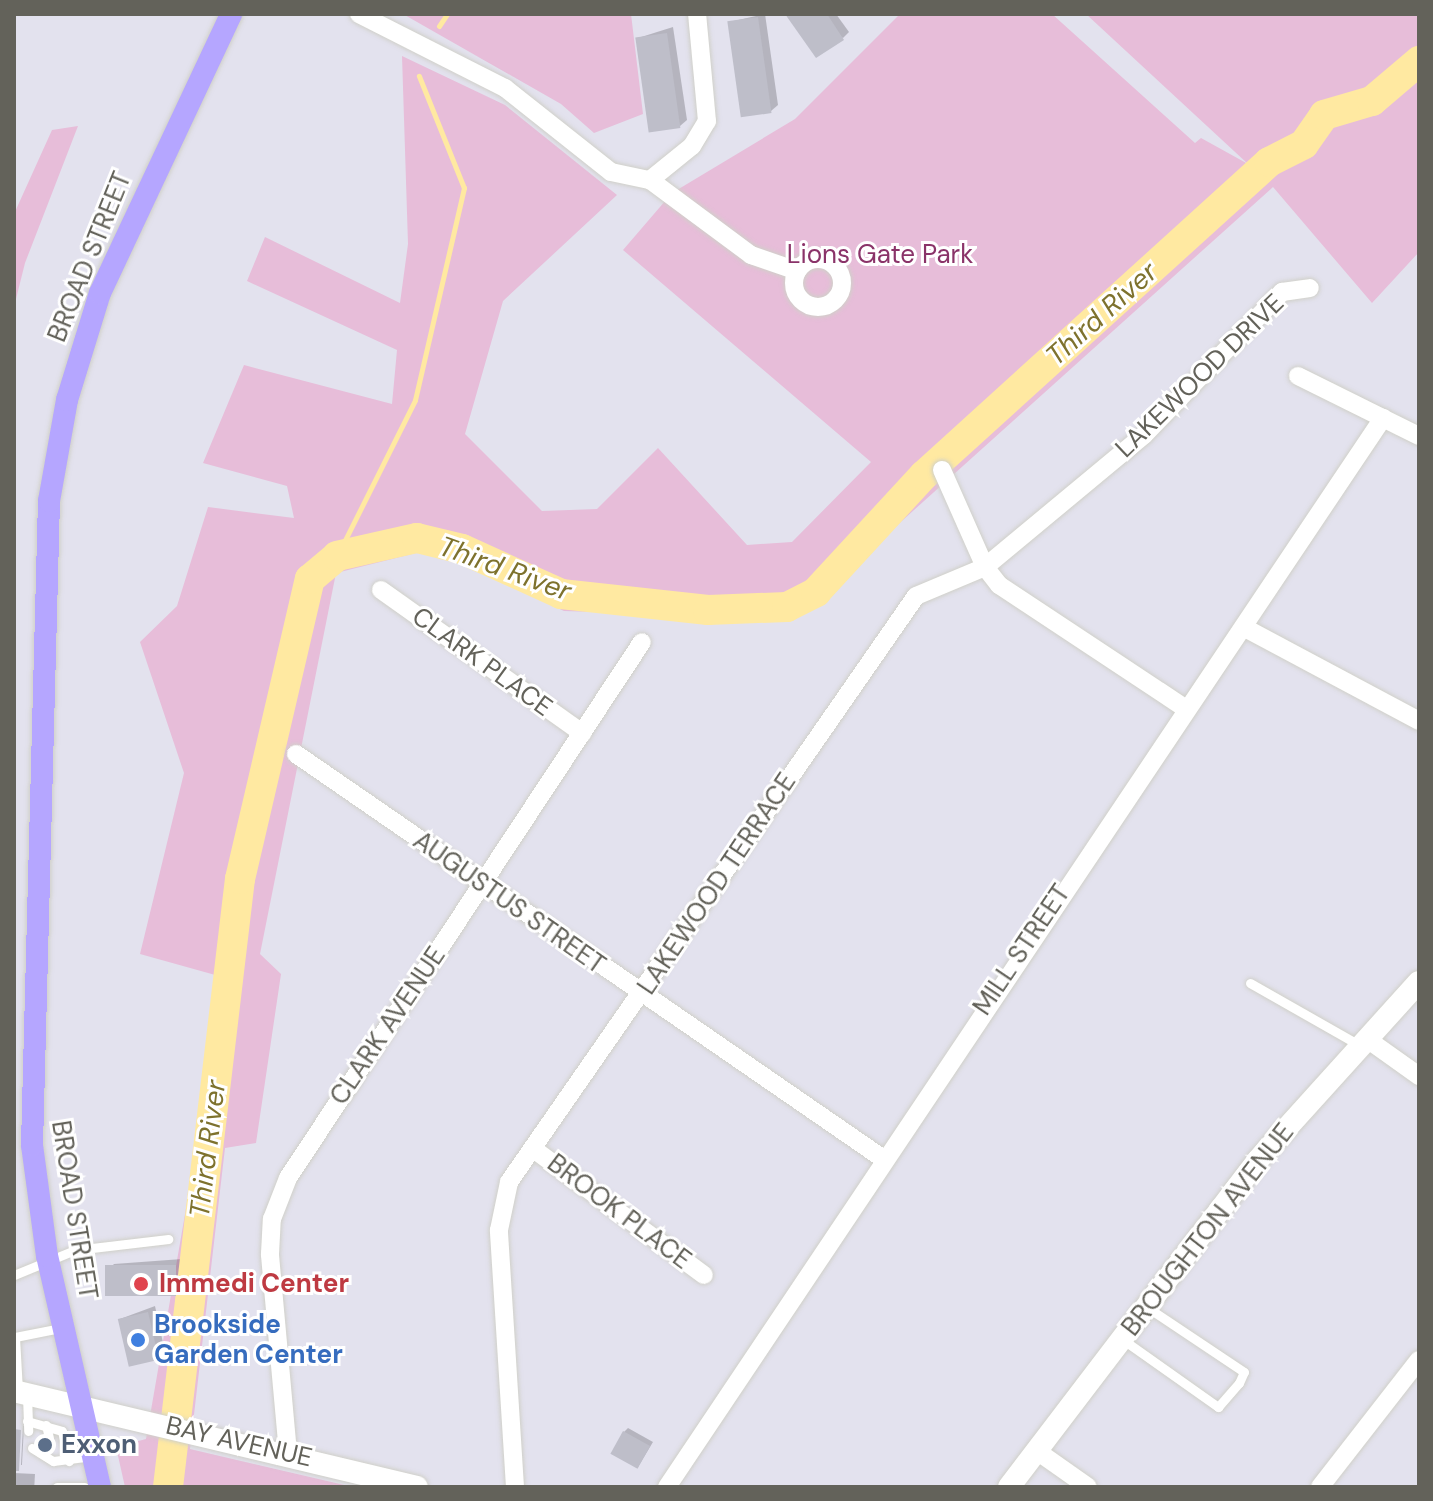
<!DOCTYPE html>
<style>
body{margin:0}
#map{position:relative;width:1433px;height:1501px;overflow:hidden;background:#e3e2ee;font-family:"DM Sans",sans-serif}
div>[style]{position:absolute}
.green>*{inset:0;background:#e7bdd9}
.shadow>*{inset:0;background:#0003;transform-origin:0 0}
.stream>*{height:5px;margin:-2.5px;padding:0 2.5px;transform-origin:2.5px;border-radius:2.5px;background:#ffe9a1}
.river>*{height:30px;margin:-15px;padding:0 15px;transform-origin:15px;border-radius:15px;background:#ffe9a1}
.building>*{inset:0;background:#bebec9;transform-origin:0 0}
.roads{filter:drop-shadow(0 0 2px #d0d0c9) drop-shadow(0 0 2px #d0d0c9)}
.service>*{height:9px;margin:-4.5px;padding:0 4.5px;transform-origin:4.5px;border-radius:4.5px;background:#fff}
.minor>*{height:18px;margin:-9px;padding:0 9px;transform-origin:9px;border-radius:9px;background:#fff}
.minor>.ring{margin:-9px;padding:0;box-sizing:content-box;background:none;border:18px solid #fff;border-radius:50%}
.tertiary>*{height:22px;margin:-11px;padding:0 11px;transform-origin:11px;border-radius:11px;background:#fff}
.primary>*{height:22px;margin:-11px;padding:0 11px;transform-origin:11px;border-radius:11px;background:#b5a6ff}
.dots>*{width:22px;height:22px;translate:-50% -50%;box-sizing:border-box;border:4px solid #fff;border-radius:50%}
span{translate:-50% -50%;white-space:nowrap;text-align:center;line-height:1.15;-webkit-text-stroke:6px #fff;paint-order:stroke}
.park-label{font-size:26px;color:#8a3369}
.street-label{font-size:26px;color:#63625a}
.health-label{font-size:26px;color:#be3a42;font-weight:700}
.left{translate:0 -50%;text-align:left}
.shop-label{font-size:26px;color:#366cbe;font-weight:700}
.service-label{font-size:26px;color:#4e5e75;font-weight:700}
.water-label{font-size:28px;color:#7e722d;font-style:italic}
.frame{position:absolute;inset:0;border:16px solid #63625a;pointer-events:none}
</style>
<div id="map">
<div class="green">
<div style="clip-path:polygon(403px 14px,631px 14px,643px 114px,594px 133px,561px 104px)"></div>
<div style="clip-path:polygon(900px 14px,1052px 14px,1195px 143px,1201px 138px,1248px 164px,1086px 14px,1419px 14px,1419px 252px,1372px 303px,1273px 187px,794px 618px,564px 611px,432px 549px,336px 573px,260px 954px,281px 974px,256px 1143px,225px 1148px,190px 1449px,353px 1487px,125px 1487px,116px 1447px,146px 1439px,226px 978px,140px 954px,184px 773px,140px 642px,177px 606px,208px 507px,294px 518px,287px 486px,203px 463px,244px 365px,392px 404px,397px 350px,247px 281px,265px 237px,400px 303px,408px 244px,402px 56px,505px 105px,617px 195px,503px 301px,465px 434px,542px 511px,597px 509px,658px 448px,747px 545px,792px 542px,871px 462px,623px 250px,672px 193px,795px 119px)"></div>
<div style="clip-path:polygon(78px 126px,25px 263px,14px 307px,14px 214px,52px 130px)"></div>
</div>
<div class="shadow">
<div style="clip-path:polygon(765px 14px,778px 105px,771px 111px,729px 22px)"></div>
<div style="clip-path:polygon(788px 14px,836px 14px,849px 32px,843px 38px)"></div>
<div style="clip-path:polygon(673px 27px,687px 120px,680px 126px,638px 38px)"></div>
<div style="clip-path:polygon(182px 1259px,175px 1295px,107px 1271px,114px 1264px)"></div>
<div style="clip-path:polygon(155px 1306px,165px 1352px,158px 1359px,120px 1319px)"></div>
<div style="left:24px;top:1426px;width:39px;height:1px;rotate:93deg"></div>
<div style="clip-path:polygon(628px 1428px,653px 1442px,638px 1467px,624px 1432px)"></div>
<div style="left:14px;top:1473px;width:21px;height:14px;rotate:3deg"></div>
</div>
<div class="stream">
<div style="left:439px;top:26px;width:14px;rotate:-56deg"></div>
<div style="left:337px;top:556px;width:174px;rotate:-63.4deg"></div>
<div style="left:415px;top:400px;width:218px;rotate:-77deg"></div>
<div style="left:464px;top:188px;width:121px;rotate:-111.9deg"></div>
</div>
<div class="river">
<div style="left:168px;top:1487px;width:612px;rotate:-83.25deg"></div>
<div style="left:240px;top:879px;width:308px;rotate:-76.9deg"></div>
<div style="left:310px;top:579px;width:35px;rotate:-40deg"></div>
<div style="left:337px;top:556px;width:82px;rotate:-12.7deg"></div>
<div style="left:417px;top:538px;width:46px;rotate:13.7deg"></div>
<div style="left:462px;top:549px;width:109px;rotate:24.4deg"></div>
<div style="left:561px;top:594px;width:148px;rotate:6.2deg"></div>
<div style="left:708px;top:610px;width:79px;rotate:-2.2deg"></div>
<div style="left:787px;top:607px;width:33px;rotate:-27deg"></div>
<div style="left:816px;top:592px;width:159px;rotate:-47.3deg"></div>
<div style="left:924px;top:475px;width:466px;rotate:-42.2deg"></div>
<div style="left:1269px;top:162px;width:39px;rotate:-27deg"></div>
<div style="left:1304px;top:144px;width:35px;rotate:-55deg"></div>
<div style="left:1324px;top:115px;width:50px;rotate:-16.3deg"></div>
<div style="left:1372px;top:101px;width:62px;rotate:-40.4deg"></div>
</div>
<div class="building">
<div style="clip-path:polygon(785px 14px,827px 14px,844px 40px,816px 58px)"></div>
<div style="left:758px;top:17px;width:97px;height:31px;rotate:82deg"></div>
<div style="left:667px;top:33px;width:96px;height:32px;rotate:82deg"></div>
<div style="left:176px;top:1265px;width:31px;height:71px;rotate:90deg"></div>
<div style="left:148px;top:1312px;width:49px;height:31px;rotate:77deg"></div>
<div style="clip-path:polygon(14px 1429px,21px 1430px,19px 1471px,14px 1471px)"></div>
<div style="left:623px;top:1431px;width:31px;height:26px;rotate:29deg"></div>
</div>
<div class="roads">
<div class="service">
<div style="left:1250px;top:983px;width:128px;rotate:29.6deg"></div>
<div style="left:14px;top:1275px;width:66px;rotate:-22.3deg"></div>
<div style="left:75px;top:1250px;width:94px;rotate:-6.7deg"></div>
<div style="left:1122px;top:1339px;width:118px;rotate:35.3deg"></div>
<div style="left:1218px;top:1407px;width:32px;rotate:-49deg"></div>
<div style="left:1239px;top:1383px;width:12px;rotate:-66deg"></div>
<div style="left:1244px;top:1372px;width:117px;rotate:-146.2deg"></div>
<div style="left:18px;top:1391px;width:54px;rotate:-93.2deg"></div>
<div style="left:15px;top:1337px;width:47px;rotate:-11.1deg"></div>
<div style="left:27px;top:1395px;width:36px;rotate:88deg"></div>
<div style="left:27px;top:1421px;width:36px;rotate:16deg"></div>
<div style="left:62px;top:1431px;width:31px;rotate:77deg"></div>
<div style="left:46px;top:1425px;width:13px;rotate:77deg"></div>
<div style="left:32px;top:1448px;width:25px;rotate:32deg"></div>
<div style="left:53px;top:1461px;width:38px;rotate:-7deg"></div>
<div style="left:57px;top:1487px;width:27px"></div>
</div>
<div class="minor">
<div style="left:359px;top:14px;width:164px;rotate:26.9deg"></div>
<div style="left:505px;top:88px;width:135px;rotate:38.4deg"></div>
<div style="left:611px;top:172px;width:40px;rotate:12deg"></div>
<div style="left:650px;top:180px;width:126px;rotate:36.6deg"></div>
<div style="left:751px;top:255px;width:49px;rotate:19.2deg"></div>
<div style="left:650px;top:180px;width:54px;rotate:-39deg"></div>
<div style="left:692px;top:146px;width:29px;rotate:-59deg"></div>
<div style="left:707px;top:121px;width:107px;rotate:-95.3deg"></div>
<div class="ring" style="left:794px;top:259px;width:30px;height:30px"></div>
<div style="left:1298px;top:376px;width:135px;rotate:26.4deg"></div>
<div style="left:942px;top:470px;width:106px;rotate:66.1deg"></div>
<div style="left:985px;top:567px;width:207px;rotate:-39.7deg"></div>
<div style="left:1144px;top:435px;width:199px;rotate:-46deg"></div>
<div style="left:1282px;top:292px;width:28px;rotate:-8deg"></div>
<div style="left:381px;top:590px;width:247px;rotate:35.4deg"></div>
<div style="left:1245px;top:628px;width:197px;rotate:28.1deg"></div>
<div style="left:296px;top:754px;width:712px;rotate:34.58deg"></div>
<div style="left:1367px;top:1039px;width:64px;rotate:35.4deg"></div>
<div style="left:535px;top:1150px;width:210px;rotate:36.5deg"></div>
<div style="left:1037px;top:1451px;width:62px;rotate:35.2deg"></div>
<div style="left:288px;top:1453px;width:200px;rotate:-95.2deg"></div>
<div style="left:270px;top:1254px;width:35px;rotate:-87deg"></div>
<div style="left:272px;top:1219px;width:44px;rotate:-68.7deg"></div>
<div style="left:288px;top:1178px;width:642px;rotate:-56.56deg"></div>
<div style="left:515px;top:1487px;width:257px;rotate:-93.6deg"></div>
<div style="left:499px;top:1230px;width:49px;rotate:-78.2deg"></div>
<div style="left:509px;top:1182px;width:713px;rotate:-55.22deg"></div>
<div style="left:916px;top:596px;width:75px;rotate:-22.8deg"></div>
<div style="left:985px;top:567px;width:23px;rotate:52deg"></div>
<div style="left:999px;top:585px;width:224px;rotate:33.5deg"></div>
<div style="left:667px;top:1487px;width:1287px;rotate:-56.19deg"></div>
<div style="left:1320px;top:1487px;width:161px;rotate:-52.1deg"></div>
</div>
<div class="tertiary">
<div style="left:14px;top:1391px;width:414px;rotate:13.4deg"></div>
<div style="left:1009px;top:1487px;width:410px;rotate:-52.7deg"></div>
<div style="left:1257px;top:1161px;width:241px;rotate:-47.9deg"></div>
</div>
<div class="primary">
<div style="left:100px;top:1487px;width:237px;rotate:-102.9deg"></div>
<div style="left:47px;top:1256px;width:112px;rotate:-97.7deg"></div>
<div style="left:32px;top:1145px;width:644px;rotate:-88.49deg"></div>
<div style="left:49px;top:501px;width:103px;rotate:-79.9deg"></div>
<div style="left:67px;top:400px;width:112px;rotate:-72.9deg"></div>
<div style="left:100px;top:293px;width:308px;rotate:-64.8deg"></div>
</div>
</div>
<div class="dots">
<div style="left:141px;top:1284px;background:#e0444e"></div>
<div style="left:138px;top:1340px;background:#3f7fe0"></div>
<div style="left:45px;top:1445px;background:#5c6f8a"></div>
</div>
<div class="park-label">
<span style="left:880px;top:255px">Lions Gate Park</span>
</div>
<div class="street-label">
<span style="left:90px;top:257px;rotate:-68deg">BROAD STREET</span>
<span style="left:1200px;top:376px;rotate:-44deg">LAKEWOOD DRIVE</span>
<span style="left:482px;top:662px;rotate:36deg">CLARK PLACE</span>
<span style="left:717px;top:884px;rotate:-56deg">LAKEWOOD TERRACE</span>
<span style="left:509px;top:903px;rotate:35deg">AUGUSTUS STREET</span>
<span style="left:1022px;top:950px;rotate:-56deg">MILL STREET</span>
<span style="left:388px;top:1026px;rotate:-56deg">CLARK AVENUE</span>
<span style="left:74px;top:1210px;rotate:81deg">BROAD STREET</span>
<span style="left:619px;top:1212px;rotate:37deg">BROOK PLACE</span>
<span style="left:1208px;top:1230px;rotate:-52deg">BROUGHTON AVENUE</span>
<span style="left:239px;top:1442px;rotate:13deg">BAY AVENUE</span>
</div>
<div class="health-label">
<span class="left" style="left:159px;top:1284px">Immedi Center</span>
</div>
<div class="shop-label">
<span class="left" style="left:154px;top:1340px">Brookside<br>Garden Center</span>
</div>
<div class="service-label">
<span class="left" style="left:61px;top:1445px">Exxon</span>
</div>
<div class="water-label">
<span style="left:1102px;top:314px;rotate:-42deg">Third River</span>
<span style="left:505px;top:569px;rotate:20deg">Third River</span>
<span style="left:208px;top:1149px;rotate:-83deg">Third River</span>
</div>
<div class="frame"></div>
</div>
